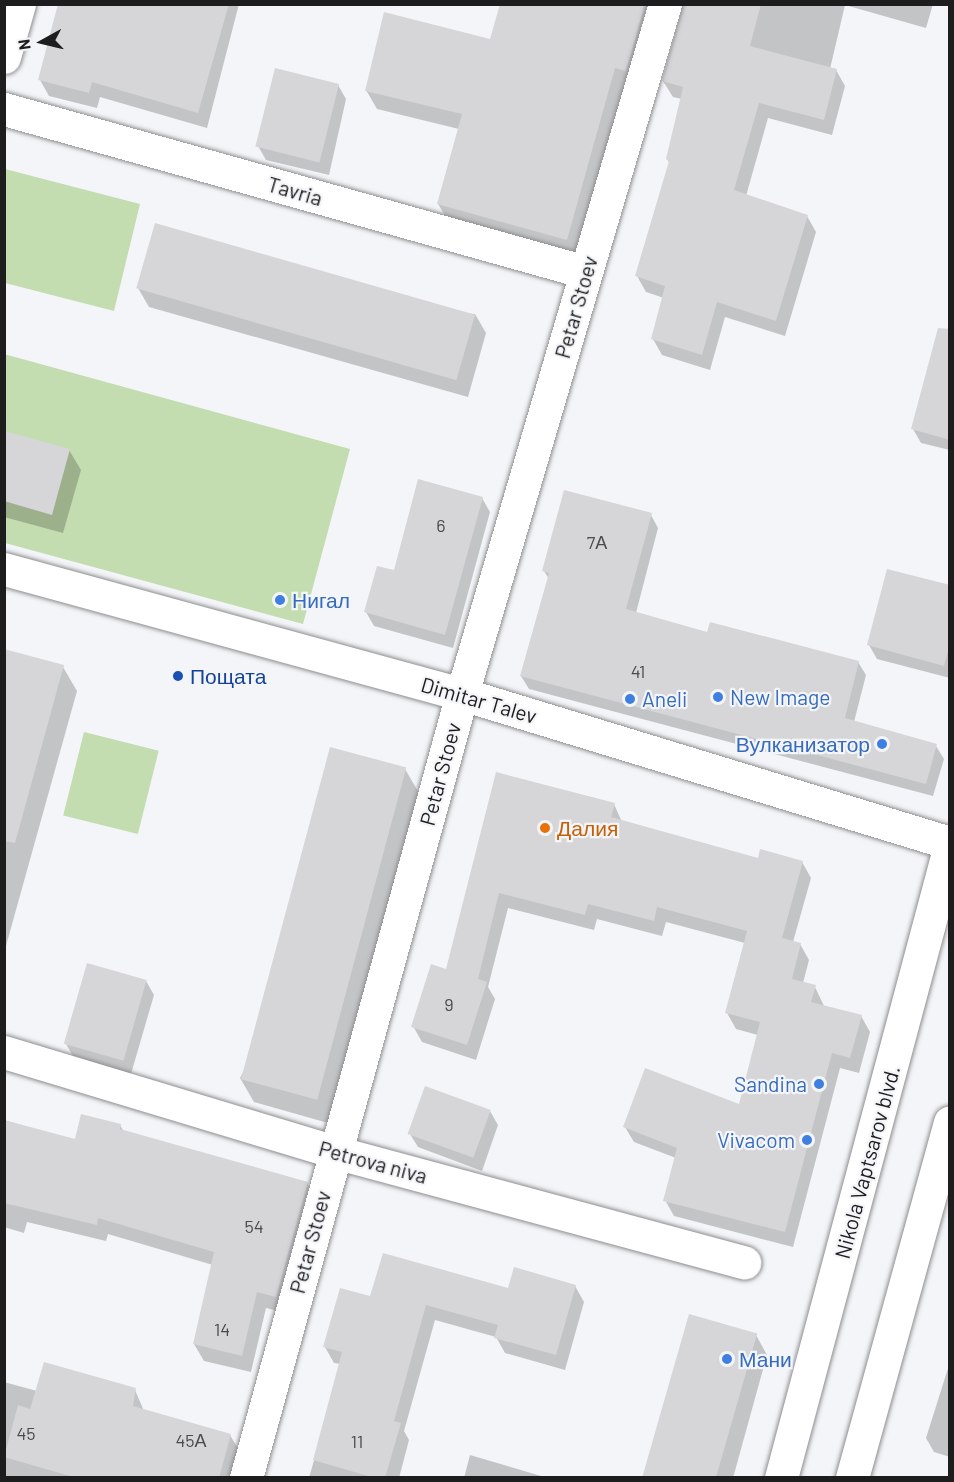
<!DOCTYPE html>
<meta charset="utf-8">
<style>
body{margin:0}
#map{position:relative;width:954px;height:1482px;overflow:hidden;background:#f4f5f8;font-family:Barlow,sans-serif}
div>[style]{position:absolute}
.green>*{inset:0;background:#c3ddb0;transform-origin:0 0}
.shadow>*{inset:0;background:#0003}
.building>*{inset:0;background:#d6d5d8;transform-origin:0 0}
.roads{filter:drop-shadow(0 0 2px #8e8e90) drop-shadow(0 0 2px #8e8e90)}
.minor>*{height:33px;margin:-16.5px;padding:0 16.5px;transform-origin:16.5px;border-radius:16.5px;background:#fff}
.dots>*{width:16px;height:16px;translate:-50% -50%;box-sizing:border-box;border:3px solid #f4f5f8;border-radius:50%}
span{translate:-50% -50%;white-space:nowrap;text-align:center;line-height:1.15;-webkit-text-stroke:4.5px #f4f5f8;paint-order:stroke}
.number-label{font-size:18px;color:#4b4b4c}
.number-label span{-webkit-text-stroke-width:0}
.street-label{font-size:21px;color:#1d1d1e}
.shop-label{font-size:21px;color:#366cbe}
.left{translate:0 -50%;text-align:left}
.right{translate:-100% -50%;text-align:right}
.transit-label{font-size:21px;color:#164399}
.food-label{font-size:21px;color:#c56008}
.frame{position:absolute;inset:0;border:6px solid #1d1d1e;pointer-events:none}
.north{position:absolute;left:12px;top:12px;width:60px;height:60px;-webkit-text-stroke:4px #f4f5f8;paint-order:stroke;rotate:262deg;font-size:16px;font-weight:700;line-height:24px;text-align:center;color:#1d1d1e}
.north::after{content:'';display:block;margin:auto;width:21px;height:27px;background:#1d1d1e;clip-path:polygon(50% 0,100% 100%,50% 72%,0 100%)}
</style>
<div id="map">
<div class="green">
<div style="clip-path:polygon(5px 169px,140px 204px,114px 311px,5px 283px)"></div>
<div style="clip-path:polygon(4px 354px,350px 449px,303px 624px,5px 543px)"></div>
<div style="left:84px;top:732px;width:77px;height:86px;rotate:14deg"></div>
</div>
<div class="shadow">
<div style="clip-path:polygon(60px 4px,239px 4px,207px 128px,100px 97px,97px 108px,49px 96px,40px 80px)"></div>
<div style="clip-path:polygon(501px 4px,654px 4px,577px 258px,449px 222px,438px 204px,459px 129px,377px 109px,366px 90px,491px 40px)"></div>
<div style="clip-path:polygon(711px 4px,933px 4px,926px 28px,845px 5px,830px 69px,836px 70px,845px 86px,832px 135px,768px 118px,746px 196px,807px 216px,816px 232px,785px 336px,725px 317px,710px 370px,662px 355px,653px 339px,664px 298px,646px 292px,637px 276px,670px 164px,667px 159px,682px 99px,673px 97px,663px 81px)"></div>
<div style="clip-path:polygon(338px 85px,346px 99px,329px 175px,266px 160px,258px 146px)"></div>
<div style="clip-path:polygon(138px 288px,475px 314px,486px 333px,468px 397px,149px 307px)"></div>
<div style="clip-path:polygon(950px 375px,950px 450px,921px 443px,913px 429px)"></div>
<div style="clip-path:polygon(4px 432px,69px 450px,81px 470px,63px 533px,4px 517px)"></div>
<div style="clip-path:polygon(482px 498px,490px 512px,453px 648px,374px 626px,366px 612px,395px 572px)"></div>
<div style="clip-path:polygon(651px 515px,658px 528px,636px 613px,708px 634px,858px 662px,866px 675px,854px 722px,936px 746px,944px 759px,933px 796px,529px 689px,521px 676px,549px 579px,544px 571px)"></div>
<div style="clip-path:polygon(950px 587px,950px 678px,877px 659px,869px 645px)"></div>
<div style="clip-path:polygon(4px 650px,63px 667px,77px 691px,4px 953px)"></div>
<div style="clip-path:polygon(405px 769px,419px 793px,328px 1123px,254px 1102px,240px 1078px)"></div>
<div style="clip-path:polygon(497px 773px,614px 804px,622px 822px,759px 860px,802px 862px,811px 878px,793px 942px,800px 944px,809px 960px,803px 983px,815px 987px,824px 1006px,861px 1016px,870px 1032px,859px 1073px,840px 1068px,793px 1247px,674px 1216px,665px 1200px,676px 1158px,634px 1142px,625px 1127px,740px 1106px,758px 1035px,736px 1029px,727px 1013px,745px 943px,666px 922px,662px 936px,597px 919px,594px 930px,508px 908px,488px 987px,495px 999px,476px 1060px,422px 1042px,413px 1026px,447px 971px)"></div>
<div style="clip-path:polygon(146px 981px,154px 995px,131px 1074px,74px 1058px,66px 1044px)"></div>
<div style="clip-path:polygon(490px 1111px,498px 1125px,482px 1171px,418px 1147px,410px 1134px)"></div>
<div style="clip-path:polygon(4px 1120px,76px 1141px,120px 1125px,124px 1132px,307px 1183px,317px 1200px,286px 1313px,266px 1308px,251px 1372px,204px 1361px,194px 1344px,213px 1265px,108px 1234px,106px 1241px,27px 1222px,24px 1233px,4px 1227px)"></div>
<div style="clip-path:polygon(575px 1286px,584px 1302px,565px 1370px,505px 1353px,496px 1337px,435px 1320px,404px 1431px,409px 1440px,399px 1478px,309px 1478px,341px 1364px,334px 1363px,325px 1347px,371px 1298px)"></div>
<div style="clip-path:polygon(756px 1335px,767px 1355px,733px 1478px,648px 1478px)"></div>
<div style="clip-path:polygon(950px 1362px,950px 1457px,934px 1452px,926px 1438px)"></div>
<div style="clip-path:polygon(4px 1382px,37px 1391px,135px 1390px,144px 1411px,230px 1435px,240px 1452px,232px 1478px,4px 1478px)"></div>
<div style="clip-path:polygon(470px 1455px,548px 1478px,464px 1478px)"></div>
</div>
<div class="building">
<div style="clip-path:polygon(58px 4px,229px 4px,198px 113px,92px 82px,89px 93px,38px 80px)"></div>
<div style="clip-path:polygon(500px 4px,645px 4px,626px 71px,615px 68px,567px 240px,437px 204px,462px 114px,365px 91px,384px 12px,490px 39px)"></div>
<div style="clip-path:polygon(683px 4px,761px 4px,750px 46px,837px 69px,824px 120px,759px 103px,734px 190px,808px 215px,776px 321px,717px 302px,702px 355px,651px 339px,665px 286px,635px 276px,669px 161px,666px 159px,683px 87px,662px 81px)"></div>
<div style="left:275px;top:68px;width:66px;height:81px;rotate:14deg"></div>
<div style="left:155px;top:223px;width:333px;height:68px;rotate:16deg"></div>
<div style="clip-path:polygon(938px 328px,950px 329px,950px 440px,911px 429px)"></div>
<div style="clip-path:polygon(4px 431px,70px 449px,52px 515px,4px 501px)"></div>
<div style="clip-path:polygon(418px 479px,483px 497px,445px 635px,364px 612px,377px 566px,394px 570px)"></div>
<div style="clip-path:polygon(564px 490px,652px 513px,626px 609px,707px 632px,710px 622px,859px 661px,845px 718px,937px 744px,926px 784px,520px 676px,549px 573px,542px 571px)"></div>
<div style="clip-path:polygon(887px 569px,950px 585px,950px 644px,944px 666px,867px 645px)"></div>
<div style="clip-path:polygon(4px 649px,64px 665px,15px 843px,4px 841px)"></div>
<div style="left:330px;top:747px;width:79px;height:344px;rotate:15deg"></div>
<div style="clip-path:polygon(496px 772px,615px 803px,611px 817px,758px 858px,760px 849px,803px 861px,782px 938px,801px 943px,792px 979px,816px 985px,811px 1002px,862px 1015px,850px 1058px,832px 1053px,785px 1232px,663px 1201px,677px 1148px,623px 1127px,645px 1068px,739px 1104px,760px 1022px,725px 1013px,747px 931px,657px 907px,654px 921px,588px 904px,585px 915px,499px 893px,478px 979px,487px 982px,467px 1045px,411px 1027px,431px 964px,446px 969px)"></div>
<div style="left:87px;top:963px;width:62px;height:84px;rotate:16deg"></div>
<div style="left:425px;top:1086px;width:70px;height:51px;rotate:20deg"></div>
<div style="clip-path:polygon(81px 1114px,121px 1124px,120px 1129px,308px 1182px,276px 1297px,257px 1292px,242px 1356px,193px 1344px,214px 1252px,98px 1218px,97px 1225px,4px 1203px,4px 1120px,75px 1139px)"></div>
<div style="clip-path:polygon(383px 1253px,508px 1288px,514px 1267px,576px 1285px,556px 1355px,494px 1338px,498px 1325px,426px 1305px,394px 1421px,401px 1423px,385px 1478px,375px 1478px,313px 1460px,342px 1352px,323px 1347px,340px 1288px,370px 1296px)"></div>
<div style="left:689px;top:1314px;width:71px;height:170px;rotate:16deg"></div>
<div style="clip-path:polygon(44px 1362px,136px 1388px,133px 1406px,231px 1434px,219px 1478px,77px 1478px,4px 1457px,18px 1405px,30px 1409px)"></div>
</div>
<div class="roads">
<div class="minor">
<div style="left:4px;top:57px;width:55px;rotate:-74.2deg"></div>
<div style="left:4px;top:109px;width:604px;rotate:15.65deg"></div>
<div style="left:4px;top:569px;width:475px;rotate:15.3deg"></div>
<div style="left:462px;top:694px;width:510px;rotate:16.98deg"></div>
<div style="left:4px;top:1052px;width:346px;rotate:16.8deg"></div>
<div style="left:335px;top:1152px;width:424px;rotate:15.1deg"></div>
<div style="left:246px;top:1478px;width:813px;rotate:-74.6deg"></div>
<div style="left:462px;top:694px;width:719px;rotate:-73.61deg"></div>
<div style="left:781px;top:1478px;width:655px;rotate:-75.05deg"></div>
<div style="left:852px;top:1478px;width:369px;rotate:-74.6deg"></div>
</div>
</div>
<div class="dots">
<div style="left:280px;top:600px;background:#3f7fe0"></div>
<div style="left:178px;top:676px;background:#1a4fb4"></div>
<div style="left:718px;top:697px;background:#3f7fe0"></div>
<div style="left:630px;top:699px;background:#3f7fe0"></div>
<div style="left:882px;top:744px;background:#3f7fe0"></div>
<div style="left:545px;top:828px;background:#e8710a"></div>
<div style="left:819px;top:1084px;background:#3f7fe0"></div>
<div style="left:807px;top:1140px;background:#3f7fe0"></div>
<div style="left:727px;top:1359px;background:#3f7fe0"></div>
</div>
<div class="number-label">
<span style="left:441px;top:525px">6</span>
<span style="left:597px;top:542px">7А</span>
<span style="left:638px;top:671px">41</span>
<span style="left:449px;top:1004px">9</span>
<span style="left:254px;top:1226px">54</span>
<span style="left:222px;top:1329px">14</span>
<span style="left:26px;top:1433px">45</span>
<span style="left:191px;top:1440px">45А</span>
<span style="left:357px;top:1441px">11</span>
</div>
<div class="street-label">
<span style="left:295px;top:191px;rotate:16deg">Tavria</span>
<span style="left:576px;top:307px;rotate:-74deg">Petar Stoev</span>
<span style="left:479px;top:700px;rotate:16deg">Dimitar Talev</span>
<span style="left:440px;top:774px;rotate:-75deg">Petar Stoev</span>
<span style="left:373px;top:1162px;rotate:15deg">Petrova niva</span>
<span style="left:867px;top:1162px;rotate:-75deg">Nikola Vaptsarov blvd.</span>
<span style="left:310px;top:1242px;rotate:-75deg">Petar Stoev</span>
</div>
<div class="shop-label">
<span class="left" style="left:292px;top:600px">Нигал</span>
<span class="left" style="left:730px;top:697px">New Image</span>
<span class="left" style="left:642px;top:699px">Aneli</span>
<span class="right" style="left:870px;top:744px">Вулканизатор</span>
<span class="right" style="left:807px;top:1084px">Sandina</span>
<span class="right" style="left:795px;top:1140px">Vivacom</span>
<span class="left" style="left:739px;top:1359px">Мани</span>
</div>
<div class="transit-label">
<span class="left" style="left:190px;top:676px">Пощата</span>
</div>
<div class="food-label">
<span class="left" style="left:557px;top:828px">Далия</span>
</div>
<div class="frame"></div>
<div class="north">N</div>
</div>
